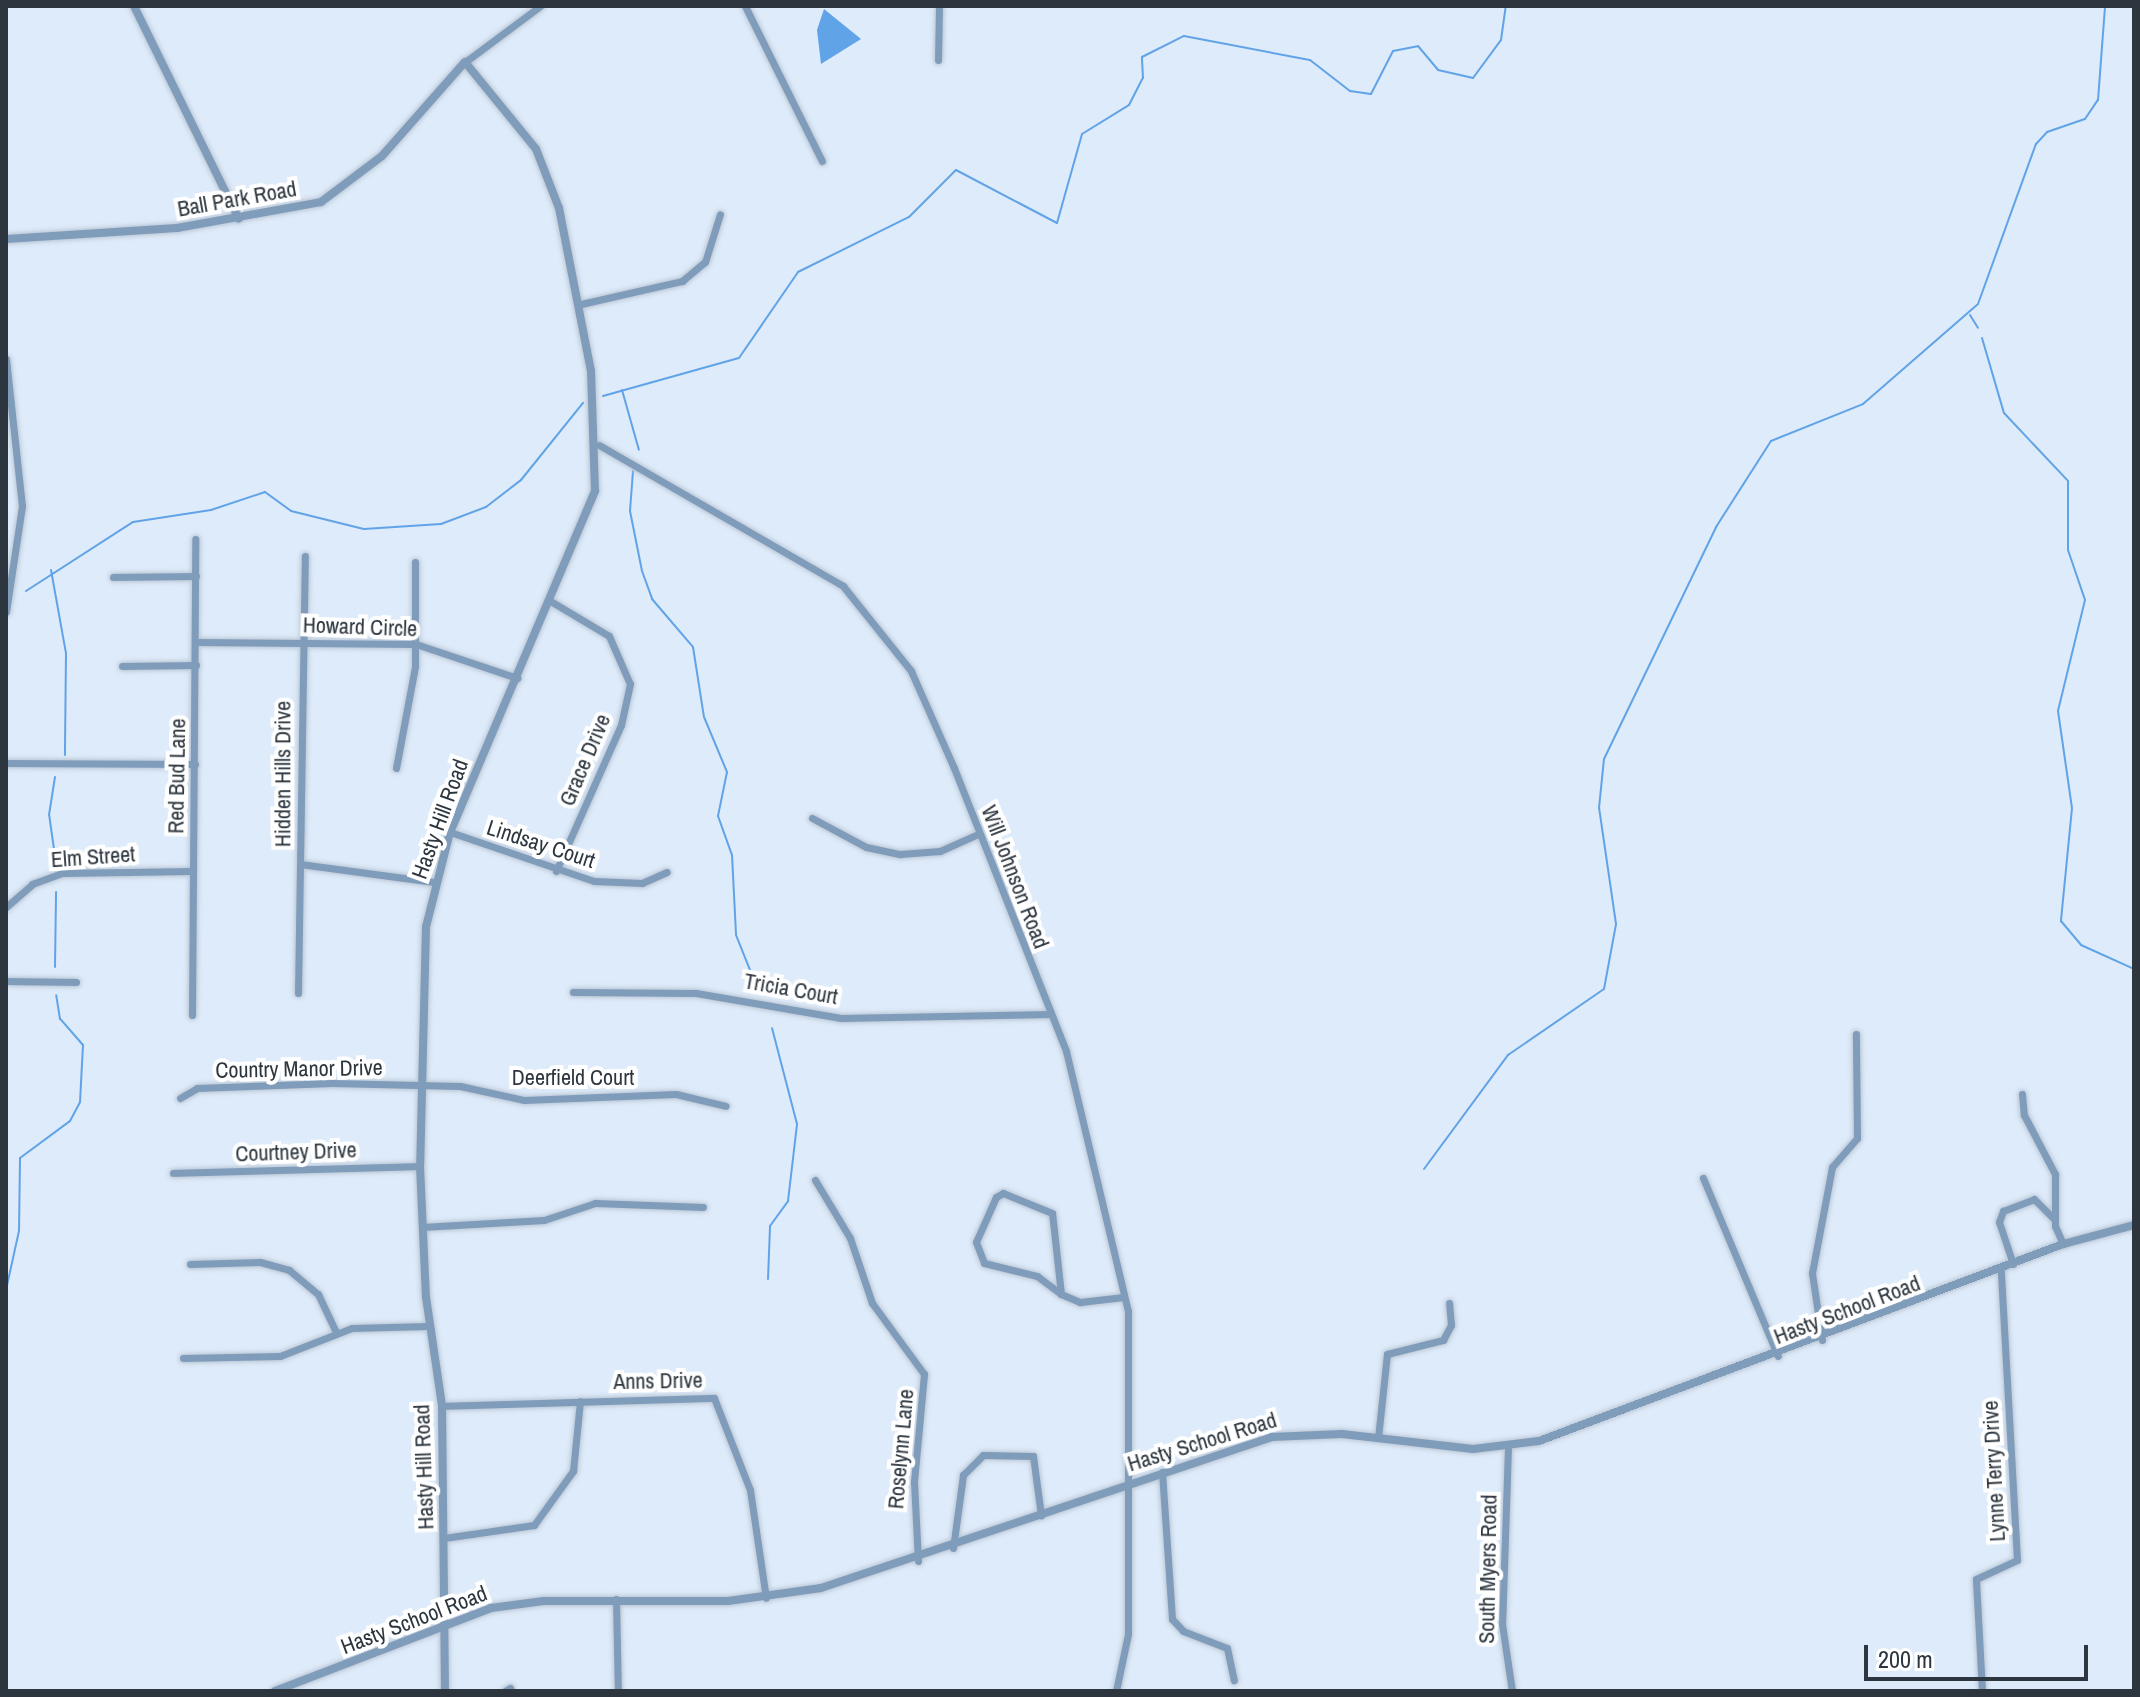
<!DOCTYPE html>
<style>
body{margin:0}
#map{position:relative;width:2140px;height:1697px;overflow:hidden;background:#deebfa;font-family:"Archivo Narrow",sans-serif}
div>[style]{position:absolute}
.water>*{inset:0;background:#61a3e7}
.stream>*{height:2px;margin:-1px;padding:0 1px;transform-origin:1px;border-radius:1px;background:#61a3e7}
.roads{filter:drop-shadow(0 0 2px #bbc7d5) drop-shadow(0 0 2px #bbc7d5)}
.minor>*{height:7px;margin:-3.5px;padding:0 3.5px;transform-origin:3.5px;border-radius:3.5px;background:#809cbb}
.tertiary>*{height:8px;margin:-4px;padding:0 4px;transform-origin:4px;border-radius:4px;background:#809cbb}
span{translate:-50% -50%;white-space:nowrap;text-align:center;line-height:1.15;-webkit-text-stroke:8px #fff;paint-order:stroke}
.street-label{font-size:22px;color:#2d363f}
.frame{position:absolute;inset:0;border:8px solid #2d363f;pointer-events:none}
.scale{position:absolute;left:1864px;top:1645px;width:224px;height:36px;box-sizing:border-box;border:4px solid #2d363f;border-top:0;padding-left:10px;font-size:24px;line-height:28px;white-space:nowrap;color:#2d363f;-webkit-text-stroke:6px #fff;paint-order:stroke}
</style>
<div id="map">
<div class="water">
<div style="clip-path:polygon(824px 9px,861px 39px,821px 64px,817px 30px)"></div>
</div>
<div class="stream">
<div style="left:1970px;top:315px;width:15px;rotate:58deg"></div>
<div style="left:1982px;top:338px;width:78px;rotate:73.7deg"></div>
<div style="left:2004px;top:413px;width:93px;rotate:46.7deg"></div>
<div style="left:2068px;top:481px;width:69px;rotate:90deg"></div>
<div style="left:2068px;top:550px;width:53px;rotate:71.2deg"></div>
<div style="left:2085px;top:600px;width:114px;rotate:103.7deg"></div>
<div style="left:2058px;top:711px;width:98px;rotate:81.8deg"></div>
<div style="left:2072px;top:808px;width:114px;rotate:95.6deg"></div>
<div style="left:2061px;top:921px;width:31px;rotate:50deg"></div>
<div style="left:2081px;top:945px;width:58px;rotate:24.4deg"></div>
<div style="left:622px;top:390px;width:62px;rotate:74.2deg"></div>
<div style="left:603px;top:396px;width:141px;rotate:-15.6deg"></div>
<div style="left:739px;top:358px;width:104px;rotate:-55.5deg"></div>
<div style="left:798px;top:272px;width:124px;rotate:-26.4deg"></div>
<div style="left:909px;top:217px;width:66px;rotate:-45deg"></div>
<div style="left:956px;top:170px;width:114px;rotate:27.7deg"></div>
<div style="left:1057px;top:223px;width:92px;rotate:-74.3deg"></div>
<div style="left:1082px;top:134px;width:55px;rotate:-31.7deg"></div>
<div style="left:1129px;top:105px;width:30px;rotate:-63deg"></div>
<div style="left:1143px;top:78px;width:21px;rotate:-93deg"></div>
<div style="left:1142px;top:57px;width:47px;rotate:-26.6deg"></div>
<div style="left:1184px;top:36px;width:128px;rotate:10.8deg"></div>
<div style="left:1310px;top:60px;width:51px;rotate:37.8deg"></div>
<div style="left:1350px;top:91px;width:21px;rotate:8deg"></div>
<div style="left:1371px;top:94px;width:48px;rotate:-62.9deg"></div>
<div style="left:1393px;top:51px;width:25px;rotate:-11deg"></div>
<div style="left:1418px;top:46px;width:31px;rotate:50deg"></div>
<div style="left:1438px;top:70px;width:36px;rotate:13deg"></div>
<div style="left:1473px;top:78px;width:47px;rotate:-53.6deg"></div>
<div style="left:1501px;top:40px;width:34px;rotate:-82deg"></div>
<div style="left:633px;top:471px;width:40px;rotate:94.3deg"></div>
<div style="left:630px;top:511px;width:61px;rotate:78.7deg"></div>
<div style="left:642px;top:571px;width:30px;rotate:70deg"></div>
<div style="left:652px;top:599px;width:63px;rotate:49.5deg"></div>
<div style="left:693px;top:647px;width:71px;rotate:81.1deg"></div>
<div style="left:704px;top:717px;width:60px;rotate:67.3deg"></div>
<div style="left:727px;top:772px;width:45px;rotate:101.6deg"></div>
<div style="left:718px;top:816px;width:41px;rotate:70.3deg"></div>
<div style="left:732px;top:855px;width:80px;rotate:87.1deg"></div>
<div style="left:736px;top:935px;width:48px;rotate:68.2deg"></div>
<div style="left:51px;top:570px;width:84px;rotate:79.8deg"></div>
<div style="left:66px;top:653px;width:102px;rotate:90.6deg"></div>
<div style="left:26px;top:591px;width:127px;rotate:-32.8deg"></div>
<div style="left:133px;top:522px;width:79px;rotate:-8.7deg"></div>
<div style="left:211px;top:510px;width:57px;rotate:-18.4deg"></div>
<div style="left:265px;top:492px;width:32px;rotate:36deg"></div>
<div style="left:291px;top:511px;width:75px;rotate:13.9deg"></div>
<div style="left:364px;top:529px;width:77px;rotate:-3.7deg"></div>
<div style="left:441px;top:524px;width:48px;rotate:-20.7deg"></div>
<div style="left:486px;top:507px;width:44px;rotate:-37.6deg"></div>
<div style="left:521px;top:480px;width:99px;rotate:-51.2deg"></div>
<div style="left:55px;top:777px;width:37px;rotate:99deg"></div>
<div style="left:49px;top:814px;width:49px;rotate:81.9deg"></div>
<div style="left:55px;top:967px;width:75px;rotate:-89.2deg"></div>
<div style="left:1424px;top:1169px;width:142px;rotate:-53.6deg"></div>
<div style="left:1508px;top:1055px;width:116px;rotate:-34.5deg"></div>
<div style="left:1604px;top:989px;width:66px;rotate:-79.5deg"></div>
<div style="left:1616px;top:924px;width:117px;rotate:-98.3deg"></div>
<div style="left:1599px;top:808px;width:49px;rotate:-84.2deg"></div>
<div style="left:1604px;top:759px;width:258px;rotate:-64.2deg"></div>
<div style="left:1716px;top:527px;width:102px;rotate:-57.4deg"></div>
<div style="left:1771px;top:441px;width:99px;rotate:-21.9deg"></div>
<div style="left:1863px;top:404px;width:152px;rotate:-41deg"></div>
<div style="left:1978px;top:304px;width:170px;rotate:-70.1deg"></div>
<div style="left:2036px;top:144px;width:16px;rotate:-47deg"></div>
<div style="left:2047px;top:132px;width:40px;rotate:-18.9deg"></div>
<div style="left:2085px;top:119px;width:23px;rotate:-56deg"></div>
<div style="left:2098px;top:100px;width:94px;rotate:-85.7deg"></div>
<div style="left:768px;top:1279px;width:53px;rotate:-87.8deg"></div>
<div style="left:770px;top:1226px;width:31px;rotate:-54deg"></div>
<div style="left:788px;top:1201px;width:78px;rotate:-83.3deg"></div>
<div style="left:797px;top:1124px;width:99px;rotate:-104.6deg"></div>
<div style="left:6px;top:1290px;width:60px;rotate:-77.6deg"></div>
<div style="left:19px;top:1231px;width:73px;rotate:-89.2deg"></div>
<div style="left:20px;top:1158px;width:62px;rotate:-36.5deg"></div>
<div style="left:70px;top:1121px;width:21px;rotate:-62deg"></div>
<div style="left:80px;top:1102px;width:57px;rotate:-87deg"></div>
<div style="left:83px;top:1045px;width:35px;rotate:-131deg"></div>
<div style="left:60px;top:1019px;width:24px;rotate:-99deg"></div>
</div>
<div class="roads">
<div class="minor">
<div style="left:745px;top:6px;width:173px;rotate:63.6deg"></div>
<div style="left:938px;top:60px;width:54px;rotate:-88.9deg"></div>
<div style="left:465px;top:62px;width:94px;rotate:-36.7deg"></div>
<div style="left:581px;top:304px;width:104px;rotate:-12.8deg"></div>
<div style="left:682px;top:281px;width:30px;rotate:-40deg"></div>
<div style="left:705px;top:262px;width:50px;rotate:-72.6deg"></div>
<div style="left:6px;top:359px;width:148px;rotate:83.8deg"></div>
<div style="left:22px;top:506px;width:107px;rotate:98.6deg"></div>
<div style="left:599px;top:445px;width:282px;rotate:30deg"></div>
<div style="left:843px;top:586px;width:109px;rotate:51.3deg"></div>
<div style="left:911px;top:671px;width:106px;rotate:66.1deg"></div>
<div style="left:954px;top:768px;width:304px;rotate:68.4deg"></div>
<div style="left:1066px;top:1051px;width:267px;rotate:76.6deg"></div>
<div style="left:1128px;top:1311px;width:323px;rotate:90deg"></div>
<div style="left:1128px;top:1634px;width:58px;rotate:101.9deg"></div>
<div style="left:113px;top:577px;width:83px;rotate:-0.7deg"></div>
<div style="left:552px;top:602px;width:66px;rotate:30.8deg"></div>
<div style="left:609px;top:636px;width:52px;rotate:66.4deg"></div>
<div style="left:630px;top:684px;width:42px;rotate:102.4deg"></div>
<div style="left:621px;top:725px;width:160px;rotate:114deg"></div>
<div style="left:196px;top:642px;width:220px;rotate:0.5deg"></div>
<div style="left:416px;top:644px;width:107px;rotate:18.6deg"></div>
<div style="left:122px;top:666px;width:74px;rotate:-0.8deg"></div>
<div style="left:6px;top:763px;width:189px;rotate:0.3deg"></div>
<div style="left:396px;top:768px;width:104px;rotate:-79.4deg"></div>
<div style="left:415px;top:666px;width:104px;rotate:-90deg"></div>
<div style="left:812px;top:818px;width:61px;rotate:28.2deg"></div>
<div style="left:866px;top:847px;width:35px;rotate:12deg"></div>
<div style="left:900px;top:854px;width:40px;rotate:-4.3deg"></div>
<div style="left:940px;top:851px;width:42px;rotate:-24.1deg"></div>
<div style="left:450px;top:832px;width:152px;rotate:18.8deg"></div>
<div style="left:594px;top:881px;width:48px;rotate:2.4deg"></div>
<div style="left:642px;top:883px;width:27px;rotate:-24deg"></div>
<div style="left:300px;top:864px;width:135px;rotate:7.7deg"></div>
<div style="left:6px;top:907px;width:35px;rotate:-41deg"></div>
<div style="left:32px;top:884px;width:32px;rotate:-20deg"></div>
<div style="left:62px;top:873px;width:131px;rotate:-0.9deg"></div>
<div style="left:6px;top:981px;width:70px;rotate:0.8deg"></div>
<div style="left:573px;top:992px;width:123px;rotate:0.5deg"></div>
<div style="left:696px;top:993px;width:147px;rotate:9.8deg"></div>
<div style="left:841px;top:1018px;width:210px;rotate:-1.1deg"></div>
<div style="left:298px;top:993px;width:437px;rotate:-89.1deg"></div>
<div style="left:192px;top:1015px;width:476px;rotate:-89.6deg"></div>
<div style="left:2022px;top:1094px;width:21px;rotate:85deg"></div>
<div style="left:2024px;top:1115px;width:67px;rotate:62.3deg"></div>
<div style="left:2055px;top:1174px;width:52px;rotate:90deg"></div>
<div style="left:2055px;top:1226px;width:20px;rotate:66deg"></div>
<div style="left:180px;top:1098px;width:20px;rotate:-30deg"></div>
<div style="left:197px;top:1088px;width:135px;rotate:-2.1deg"></div>
<div style="left:332px;top:1083px;width:128px;rotate:1.3deg"></div>
<div style="left:460px;top:1086px;width:66px;rotate:12.3deg"></div>
<div style="left:524px;top:1100px;width:152px;rotate:-2.3deg"></div>
<div style="left:676px;top:1094px;width:51px;rotate:13.5deg"></div>
<div style="left:173px;top:1173px;width:247px;rotate:-1.6deg"></div>
<div style="left:1703px;top:1178px;width:193px;rotate:67.2deg"></div>
<div style="left:815px;top:1180px;width:68px;rotate:58.9deg"></div>
<div style="left:850px;top:1238px;width:69px;rotate:71.3deg"></div>
<div style="left:872px;top:1303px;width:88px;rotate:53.8deg"></div>
<div style="left:924px;top:1374px;width:108px;rotate:95.3deg"></div>
<div style="left:914px;top:1482px;width:79px;rotate:87.1deg"></div>
<div style="left:422px;top:1227px;width:122px;rotate:-3.3deg"></div>
<div style="left:544px;top:1220px;width:54px;rotate:-18.4deg"></div>
<div style="left:595px;top:1203px;width:108px;rotate:2.1deg"></div>
<div style="left:190px;top:1264px;width:70px;rotate:-1.6deg"></div>
<div style="left:260px;top:1262px;width:30px;rotate:15deg"></div>
<div style="left:289px;top:1270px;width:38px;rotate:40deg"></div>
<div style="left:318px;top:1294px;width:42px;rotate:64.7deg"></div>
<div style="left:2013px;top:1264px;width:44px;rotate:-108.4deg"></div>
<div style="left:1999px;top:1222px;width:12px;rotate:-70deg"></div>
<div style="left:2003px;top:1211px;width:33px;rotate:-21deg"></div>
<div style="left:2034px;top:1199px;width:28px;rotate:45deg"></div>
<div style="left:1061px;top:1294px;width:81px;rotate:-96.3deg"></div>
<div style="left:1052px;top:1213px;width:53px;rotate:-157.8deg"></div>
<div style="left:1003px;top:1193px;width:8px;rotate:150deg"></div>
<div style="left:996px;top:1197px;width:49px;rotate:114deg"></div>
<div style="left:976px;top:1242px;width:22px;rotate:69deg"></div>
<div style="left:984px;top:1263px;width:55px;rotate:13.8deg"></div>
<div style="left:1037px;top:1276px;width:30px;rotate:37deg"></div>
<div style="left:1061px;top:1294px;width:21px;rotate:23deg"></div>
<div style="left:1080px;top:1302px;width:44px;rotate:-6.5deg"></div>
<div style="left:1822px;top:1340px;width:68px;rotate:-98.5deg"></div>
<div style="left:1812px;top:1273px;width:108px;rotate:-79.3deg"></div>
<div style="left:1832px;top:1167px;width:38px;rotate:-49deg"></div>
<div style="left:1857px;top:1138px;width:104px;rotate:-90.6deg"></div>
<div style="left:183px;top:1358px;width:97px;rotate:-1.2deg"></div>
<div style="left:280px;top:1356px;width:77px;rotate:-21.3deg"></div>
<div style="left:352px;top:1328px;width:77px;rotate:-1.5deg"></div>
<div style="left:442px;top:1406px;width:272px;rotate:-1.7deg"></div>
<div style="left:714px;top:1398px;width:99px;rotate:68.6deg"></div>
<div style="left:750px;top:1490px;width:109px;rotate:81.6deg"></div>
<div style="left:1378px;top:1438px;width:84px;rotate:-83.9deg"></div>
<div style="left:1387px;top:1354px;width:58px;rotate:-14deg"></div>
<div style="left:1443px;top:1340px;width:17px;rotate:-62deg"></div>
<div style="left:1451px;top:1325px;width:22px;rotate:-95deg"></div>
<div style="left:1508px;top:1447px;width:177px;rotate:91.9deg"></div>
<div style="left:1502px;top:1624px;width:68px;rotate:81.5deg"></div>
<div style="left:1162px;top:1472px;width:147px;rotate:86.1deg"></div>
<div style="left:1172px;top:1619px;width:16px;rotate:47deg"></div>
<div style="left:1183px;top:1631px;width:47px;rotate:21.1deg"></div>
<div style="left:1227px;top:1648px;width:33px;rotate:78deg"></div>
<div style="left:444px;top:1538px;width:91px;rotate:-8.2deg"></div>
<div style="left:534px;top:1525px;width:67px;rotate:-54.2deg"></div>
<div style="left:573px;top:1471px;width:70px;rotate:-84.3deg"></div>
<div style="left:953px;top:1548px;width:74px;rotate:-82.2deg"></div>
<div style="left:963px;top:1475px;width:28px;rotate:-45deg"></div>
<div style="left:983px;top:1455px;width:50px;rotate:1.1deg"></div>
<div style="left:1033px;top:1456px;width:60px;rotate:82.3deg"></div>
<div style="left:616px;top:1599px;width:92px;rotate:88.8deg"></div>
<div style="left:505px;top:1691px;width:6px;rotate:-31deg"></div>
<div style="left:1982px;top:1691px;width:112px;rotate:-93.1deg"></div>
<div style="left:1976px;top:1579px;width:45px;rotate:-24.9deg"></div>
<div style="left:2017px;top:1560px;width:290px;rotate:-93.2deg"></div>
</div>
<div class="tertiary">
<div style="left:134px;top:6px;width:237px;rotate:63.8deg"></div>
<div style="left:6px;top:239px;width:171px;rotate:-3.7deg"></div>
<div style="left:177px;top:228px;width:146px;rotate:-10.2deg"></div>
<div style="left:321px;top:202px;width:76px;rotate:-37deg"></div>
<div style="left:382px;top:156px;width:125px;rotate:-48.6deg"></div>
<div style="left:465px;top:62px;width:112px;rotate:50.8deg"></div>
<div style="left:536px;top:149px;width:63px;rotate:68.7deg"></div>
<div style="left:559px;top:208px;width:166px;rotate:78.9deg"></div>
<div style="left:591px;top:371px;width:120px;rotate:88.1deg"></div>
<div style="left:595px;top:491px;width:371px;rotate:113deg"></div>
<div style="left:450px;top:832px;width:98px;rotate:104.2deg"></div>
<div style="left:426px;top:927px;width:239px;rotate:91.4deg"></div>
<div style="left:420px;top:1166px;width:131px;rotate:87.4deg"></div>
<div style="left:426px;top:1297px;width:110px;rotate:81.6deg"></div>
<div style="left:442px;top:1406px;width:285px;rotate:89.4deg"></div>
<div style="left:275px;top:1691px;width:231px;rotate:-21deg"></div>
<div style="left:491px;top:1608px;width:53px;rotate:-7.5deg"></div>
<div style="left:544px;top:1601px;width:184px"></div>
<div style="left:728px;top:1601px;width:94px;rotate:-8deg"></div>
<div style="left:821px;top:1588px;width:475px;rotate:-18.5deg"></div>
<div style="left:1271px;top:1437px;width:71px;rotate:-2.4deg"></div>
<div style="left:1342px;top:1434px;width:132px;rotate:6.5deg"></div>
<div style="left:1473px;top:1449px;width:66px;rotate:-6.9deg"></div>
<div style="left:1539px;top:1441px;width:560px;rotate:-20.6deg"></div>
<div style="left:2063px;top:1244px;width:73px;rotate:-15deg"></div>
</div>
</div>
<div class="street-label">
<span style="left:237px;top:199px;rotate:-10deg">Ball Park Road</span>
<span style="left:360px;top:627px;rotate:2deg">Howard Circle</span>
<span style="left:585px;top:760px;rotate:-67deg">Grace Drive</span>
<span style="left:283px;top:774px;rotate:-90deg">Hidden Hills Drive</span>
<span style="left:177px;top:776px;rotate:-89deg">Red Bud Lane</span>
<span style="left:440px;top:819px;rotate:-70deg">Hasty Hill Road</span>
<span style="left:541px;top:844px;rotate:18deg">Lindsay Court</span>
<span style="left:93px;top:857px;rotate:-4deg">Elm Street</span>
<span style="left:1015px;top:877px;rotate:69deg">Will Johnson Road</span>
<span style="left:791px;top:989px;rotate:10deg">Tricia Court</span>
<span style="left:299px;top:1069px;rotate:-1deg">Country Manor Drive</span>
<span style="left:573px;top:1078px">Deerfield Court</span>
<span style="left:296px;top:1152px;rotate:-2deg">Courtney Drive</span>
<span style="left:1847px;top:1310px;rotate:-21deg">Hasty School Road</span>
<span style="left:658px;top:1381px;rotate:-1deg">Anns Drive</span>
<span style="left:1202px;top:1442px;rotate:-17deg">Hasty School Road</span>
<span style="left:901px;top:1449px;rotate:-85deg">Roselynn Lane</span>
<span style="left:424px;top:1467px;rotate:-92deg">Hasty Hill Road</span>
<span style="left:1994px;top:1471px;rotate:-93deg">Lynne Terry Drive</span>
<span style="left:1488px;top:1569px;rotate:-89deg">South Myers Road</span>
<span style="left:414px;top:1620px;rotate:-21deg">Hasty School Road</span>
</div>
<div class="frame"></div>
<div class="scale">200 m</div>
</div>
